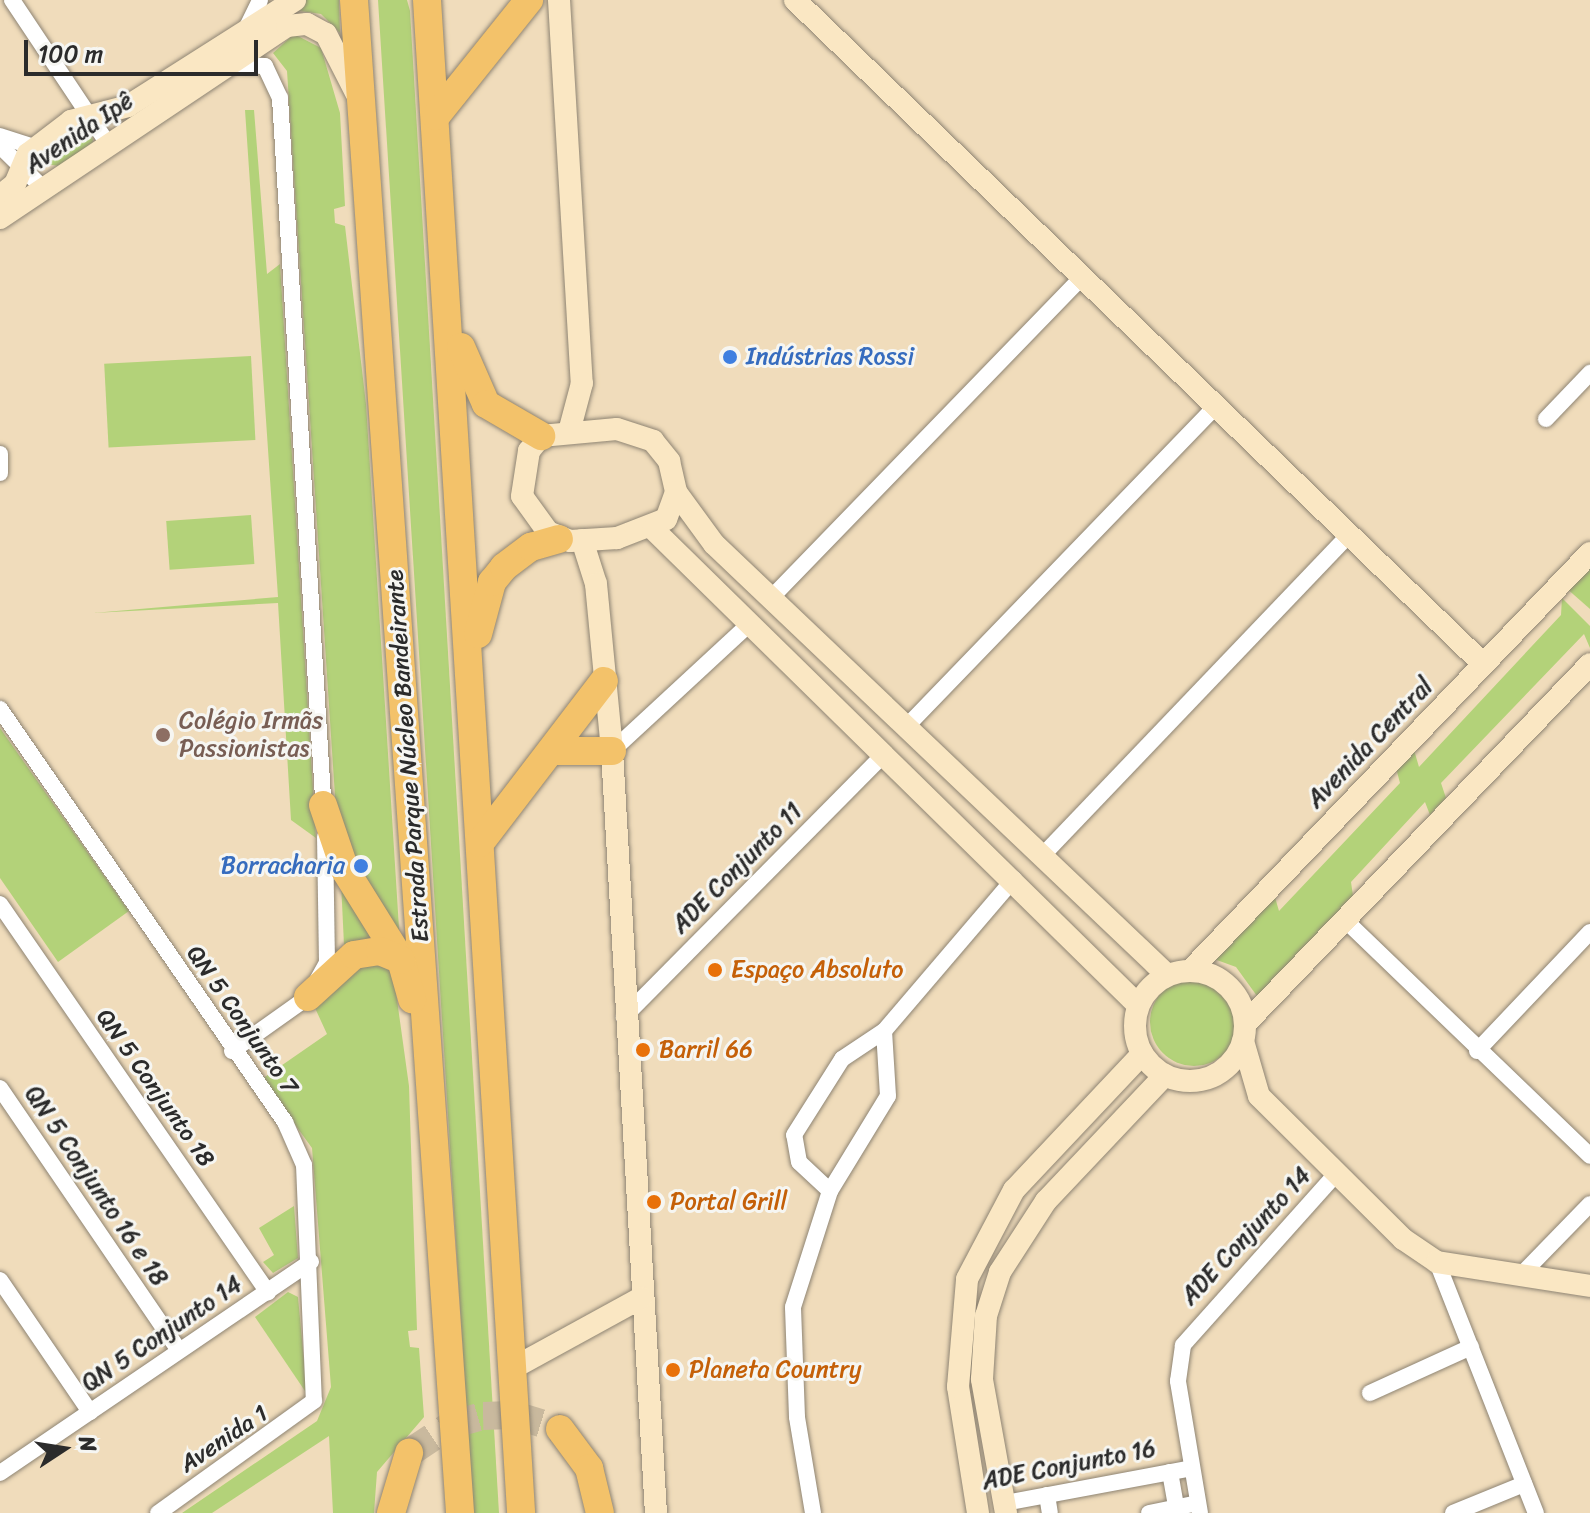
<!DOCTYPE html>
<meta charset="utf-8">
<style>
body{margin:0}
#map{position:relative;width:1590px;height:1513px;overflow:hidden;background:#f0dcbb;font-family:Sriracha,sans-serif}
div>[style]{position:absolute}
.green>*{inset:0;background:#b3d279;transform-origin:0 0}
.round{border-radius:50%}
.highway-tunnel>*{height:28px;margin-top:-14px;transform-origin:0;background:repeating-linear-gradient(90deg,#c9b99e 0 28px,transparent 0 42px)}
.roads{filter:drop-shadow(0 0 2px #8e8473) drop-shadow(0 0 2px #8e8473)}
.street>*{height:16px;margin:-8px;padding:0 8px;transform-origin:8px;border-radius:8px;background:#fff}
.secondary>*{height:22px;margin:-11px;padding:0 11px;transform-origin:11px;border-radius:11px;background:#fae7c3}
.secondary>.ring{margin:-11px;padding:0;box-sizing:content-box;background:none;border:22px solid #fae7c3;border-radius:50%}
.highway>*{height:28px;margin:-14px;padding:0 14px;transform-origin:14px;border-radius:14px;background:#f3c26a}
.dots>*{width:22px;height:22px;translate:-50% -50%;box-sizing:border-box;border:4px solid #f6f6f2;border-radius:50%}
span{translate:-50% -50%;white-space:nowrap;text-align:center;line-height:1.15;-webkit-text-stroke:6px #f6f6f2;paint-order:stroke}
.street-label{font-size:24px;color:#2b2b2b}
.shop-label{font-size:24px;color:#366cbe}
.left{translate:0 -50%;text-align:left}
.right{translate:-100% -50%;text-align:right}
.education-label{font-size:24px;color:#785e54}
.food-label{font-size:24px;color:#c56008}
.north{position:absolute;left:24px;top:1409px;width:80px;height:80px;-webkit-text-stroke:6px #f6f6f2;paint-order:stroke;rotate:78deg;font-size:22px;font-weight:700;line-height:32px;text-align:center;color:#2b2b2b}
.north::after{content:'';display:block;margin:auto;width:28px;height:36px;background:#2b2b2b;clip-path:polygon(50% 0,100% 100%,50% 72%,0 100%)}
.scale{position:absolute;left:24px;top:40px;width:234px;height:36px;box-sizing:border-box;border:4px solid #2b2b2b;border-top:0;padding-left:10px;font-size:24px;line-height:28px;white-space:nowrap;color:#2b2b2b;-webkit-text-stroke:6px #f6f6f2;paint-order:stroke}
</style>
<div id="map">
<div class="green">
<div style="clip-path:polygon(306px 0,339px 0,340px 33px,321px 14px,293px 10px)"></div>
<div style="clip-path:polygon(378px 0,407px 0,410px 11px,499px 1513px,473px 1513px)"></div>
<div style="clip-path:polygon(294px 34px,321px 48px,340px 113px,345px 206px,334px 209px,335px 223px,345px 226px,366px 404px,400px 944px,345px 848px,336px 811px,287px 71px,273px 53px)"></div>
<div style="clip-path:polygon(245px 110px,254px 110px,267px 274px,280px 264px,316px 838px,291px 820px,278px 603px,93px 613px,278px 597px)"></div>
<div style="clip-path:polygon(91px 129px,93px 142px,60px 166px,45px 164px,47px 151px)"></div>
<div style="left:251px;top:356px;width:84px;height:147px;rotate:87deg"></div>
<div style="left:251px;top:515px;width:49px;height:85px;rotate:86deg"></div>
<div style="clip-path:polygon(1590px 566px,1590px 609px,1565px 587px)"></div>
<div style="clip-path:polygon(1562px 598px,1590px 626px,1590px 648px,1584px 634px,1441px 783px,1446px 798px,1430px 815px,1425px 802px,1351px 882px,1353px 896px,1257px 996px,1236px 967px,1214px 959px,1274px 894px,1279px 911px,1400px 783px,1396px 768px,1414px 750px,1419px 767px,1561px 615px)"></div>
<div style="clip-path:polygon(0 728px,129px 911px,58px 962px,0 878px)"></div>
<div style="clip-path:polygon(341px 882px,375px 941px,344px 945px)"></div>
<div style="clip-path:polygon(367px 961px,393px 971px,409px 1086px,417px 1330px,408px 1331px,410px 1347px,419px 1348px,424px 1417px,377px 1472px,374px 1513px,333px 1513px,329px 1436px,212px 1513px,182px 1513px,317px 1421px,331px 1387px,312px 1148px,262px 1079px,327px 1034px,315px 1008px)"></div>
<div class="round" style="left:1150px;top:978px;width:88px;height:88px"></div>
<div style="clip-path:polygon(294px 1206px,298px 1258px,273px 1273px,263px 1262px,274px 1255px,259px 1228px)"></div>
<div style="clip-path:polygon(288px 1292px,298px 1297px,307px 1394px,255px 1317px)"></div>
</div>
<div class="highway-tunnel">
<div style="left:409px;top:1453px;width:50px;rotate:-33.7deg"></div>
<div style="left:451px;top:1425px;width:33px;rotate:-16deg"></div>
<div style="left:483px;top:1416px;width:31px;rotate:-2deg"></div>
<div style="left:514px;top:1415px;width:48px;rotate:16.9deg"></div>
</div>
<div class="roads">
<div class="street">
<div style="left:12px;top:0;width:173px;rotate:56.3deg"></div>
<div style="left:245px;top:31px;width:34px;rotate:-64deg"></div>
<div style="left:235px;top:65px;width:30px;rotate:2deg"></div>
<div style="left:265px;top:66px;width:35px;rotate:65deg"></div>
<div style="left:280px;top:98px;width:717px;rotate:86.48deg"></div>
<div style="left:0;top:136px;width:36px;rotate:18deg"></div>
<div style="left:0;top:146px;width:60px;rotate:44.3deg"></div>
<div style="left:1546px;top:419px;width:64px;rotate:-46.3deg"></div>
<div style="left:0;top:454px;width:19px;rotate:90deg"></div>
<div style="left:772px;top:597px;width:446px;rotate:-45.9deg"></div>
<div style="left:0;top:709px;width:502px;rotate:55.39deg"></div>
<div style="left:285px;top:1122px;width:47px;rotate:66.2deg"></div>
<div style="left:304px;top:1165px;width:236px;rotate:87.6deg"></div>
<div style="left:314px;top:1401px;width:192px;rotate:144.3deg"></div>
<div style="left:908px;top:725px;width:445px;rotate:-46deg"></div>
<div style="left:612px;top:751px;width:187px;rotate:-42.8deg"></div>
<div style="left:1043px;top:855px;width:444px;rotate:-46.3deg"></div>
<div style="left:0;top:904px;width:472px;rotate:55.4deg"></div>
<div style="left:1345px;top:920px;width:340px;rotate:43.9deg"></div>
<div style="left:624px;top:1017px;width:371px;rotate:-45.3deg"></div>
<div style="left:232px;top:1051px;width:93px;rotate:-35.4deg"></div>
<div style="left:308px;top:997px;width:39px;rotate:-61deg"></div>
<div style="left:327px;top:963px;width:126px;rotate:-90.9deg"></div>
<div style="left:1477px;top:1051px;width:164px;rotate:-46.5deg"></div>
<div style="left:0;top:1088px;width:317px;rotate:55.7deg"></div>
<div style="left:830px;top:1191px;width:42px;rotate:-136.9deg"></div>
<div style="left:799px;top:1162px;width:27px;rotate:-100deg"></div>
<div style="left:794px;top:1135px;width:90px;rotate:-57.7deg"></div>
<div style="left:842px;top:1059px;width:50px;rotate:-33.7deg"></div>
<div style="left:884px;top:1031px;width:200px;rotate:-49.5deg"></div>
<div style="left:1437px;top:1262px;width:270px;rotate:68.5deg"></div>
<div style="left:1520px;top:1276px;width:100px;rotate:-45.8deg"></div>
<div style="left:0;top:1280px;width:160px;rotate:55.7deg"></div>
<div style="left:1370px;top:1393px;width:111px;rotate:-24.5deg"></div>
<div style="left:1170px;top:1472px;width:36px;rotate:80deg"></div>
<div style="left:0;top:1473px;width:376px;rotate:-34.2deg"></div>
<div style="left:1047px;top:1495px;width:18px;rotate:81deg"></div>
<div style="left:1005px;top:1503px;width:190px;rotate:-10.6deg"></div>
<div style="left:813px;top:1513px;width:97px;rotate:-99.5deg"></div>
<div style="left:797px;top:1417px;width:110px;rotate:-92.1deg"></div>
<div style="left:793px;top:1307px;width:122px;rotate:-72.3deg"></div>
<div style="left:830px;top:1191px;width:111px;rotate:-58.6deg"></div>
<div style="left:888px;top:1096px;width:65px;rotate:-93.5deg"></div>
<div style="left:1149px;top:1513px;width:50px;rotate:-11.5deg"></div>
<div style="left:1200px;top:1513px;width:134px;rotate:-99.5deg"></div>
<div style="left:1178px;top:1381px;width:36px;rotate:-82deg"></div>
<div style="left:1183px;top:1345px;width:225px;rotate:-48.2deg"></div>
<div style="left:1453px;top:1513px;width:77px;rotate:-22.2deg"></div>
</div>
<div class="secondary">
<div style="left:559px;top:0;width:384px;rotate:86.6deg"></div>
<div style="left:582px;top:383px;width:51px;rotate:104.9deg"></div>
<div style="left:795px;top:0;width:955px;rotate:43.98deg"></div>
<div style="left:0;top:196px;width:19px;rotate:-39deg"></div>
<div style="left:15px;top:184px;width:33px;rotate:-67deg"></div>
<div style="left:28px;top:154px;width:54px;rotate:-37.5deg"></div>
<div style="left:71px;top:121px;width:59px;rotate:-14.7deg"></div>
<div style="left:128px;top:106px;width:198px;rotate:-32.4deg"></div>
<div style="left:0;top:218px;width:345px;rotate:-33.8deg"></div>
<div style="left:287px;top:26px;width:20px;rotate:-6deg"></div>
<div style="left:307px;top:24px;width:21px;rotate:28deg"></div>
<div style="left:326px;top:34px;width:66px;rotate:63deg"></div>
<div style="left:617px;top:429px;width:38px;rotate:18deg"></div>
<div style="left:653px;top:441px;width:26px;rotate:51deg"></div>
<div style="left:669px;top:461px;width:32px;rotate:77deg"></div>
<div style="left:676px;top:492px;width:29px;rotate:110deg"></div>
<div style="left:666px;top:519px;width:53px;rotate:158.8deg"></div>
<div style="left:617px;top:538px;width:47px;rotate:176.3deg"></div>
<div style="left:570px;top:541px;width:24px;rotate:-158deg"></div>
<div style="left:548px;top:532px;width:44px;rotate:-125.8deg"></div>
<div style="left:522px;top:496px;width:46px;rotate:-81.2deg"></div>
<div style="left:529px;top:451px;width:19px;rotate:-51deg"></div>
<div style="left:541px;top:436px;width:76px;rotate:-5.3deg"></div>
<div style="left:676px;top:492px;width:64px;rotate:53.8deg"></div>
<div style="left:714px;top:544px;width:625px;rotate:43.57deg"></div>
<div style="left:653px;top:529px;width:680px;rotate:44.46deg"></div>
<div style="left:582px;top:540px;width:46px;rotate:72.3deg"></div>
<div style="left:596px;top:584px;width:168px;rotate:84.5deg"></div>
<div style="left:612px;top:751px;width:763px;rotate:86.7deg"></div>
<div style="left:1191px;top:970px;width:577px;rotate:-46.26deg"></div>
<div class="ring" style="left:1135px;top:971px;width:88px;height:88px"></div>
<div style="left:1246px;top:1023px;width:497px;rotate:-46.2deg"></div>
<div style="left:1243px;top:1041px;width:57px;rotate:73.8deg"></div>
<div style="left:1259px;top:1096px;width:203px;rotate:44.8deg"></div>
<div style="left:1403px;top:1239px;width:41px;rotate:34.1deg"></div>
<div style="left:1437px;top:1262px;width:155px;rotate:8.9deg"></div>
<div style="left:513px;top:1368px;width:146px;rotate:-28.7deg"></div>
<div style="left:978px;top:1513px;width:128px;rotate:-99deg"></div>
<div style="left:958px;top:1387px;width:108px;rotate:-85.2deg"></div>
<div style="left:967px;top:1279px;width:101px;rotate:-62.2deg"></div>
<div style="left:1014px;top:1190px;width:187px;rotate:-46.7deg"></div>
<div style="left:1006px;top:1513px;width:136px;rotate:-100.2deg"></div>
<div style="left:982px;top:1379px;width:63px;rotate:-86.4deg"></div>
<div style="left:986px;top:1316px;width:46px;rotate:-72.3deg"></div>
<div style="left:1000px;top:1272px;width:85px;rotate:-57.1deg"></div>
<div style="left:1046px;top:1201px;width:173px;rotate:-46.6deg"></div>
</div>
<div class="highway">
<div style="left:354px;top:0;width:1517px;rotate:85.99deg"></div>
<div style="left:427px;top:0;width:1516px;rotate:86.44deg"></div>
<div style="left:436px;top:116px;width:149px;rotate:-51.3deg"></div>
<div style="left:461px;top:347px;width:62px;rotate:66.3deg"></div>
<div style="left:486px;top:404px;width:64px;rotate:30.2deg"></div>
<div style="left:478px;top:634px;width:54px;rotate:-74.9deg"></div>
<div style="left:492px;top:582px;width:19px;rotate:-51deg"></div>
<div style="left:504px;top:567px;width:34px;rotate:-37deg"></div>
<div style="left:531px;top:547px;width:29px;rotate:-16deg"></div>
<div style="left:553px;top:751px;width:59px"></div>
<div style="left:323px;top:805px;width:69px;rotate:71.3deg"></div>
<div style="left:345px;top:870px;width:106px;rotate:58.1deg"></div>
<div style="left:401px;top:960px;width:41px;rotate:74.2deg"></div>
<div style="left:480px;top:843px;width:204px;rotate:-52.6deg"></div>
<div style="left:308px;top:997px;width:62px;rotate:-42.4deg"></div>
<div style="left:354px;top:955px;width:26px;rotate:-9deg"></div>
<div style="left:380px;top:951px;width:23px;rotate:23deg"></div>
<div style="left:560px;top:1429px;width:49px;rotate:53.4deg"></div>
<div style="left:589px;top:1468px;width:46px;rotate:76.3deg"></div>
<div style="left:391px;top:1513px;width:63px;rotate:-73.3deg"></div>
</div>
</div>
<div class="dots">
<div style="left:730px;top:357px;background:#3f7fe0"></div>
<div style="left:163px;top:735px;background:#8d6e63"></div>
<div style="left:361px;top:866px;background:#3f7fe0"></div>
<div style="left:715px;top:970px;background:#e8710a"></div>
<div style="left:643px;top:1050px;background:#e8710a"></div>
<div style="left:654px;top:1202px;background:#e8710a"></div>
<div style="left:673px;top:1370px;background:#e8710a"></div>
</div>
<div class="street-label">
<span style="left:79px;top:133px;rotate:-34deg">Avenida Ipê</span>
<span style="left:1370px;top:743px;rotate:-46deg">Avenida Central</span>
<span style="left:408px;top:756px;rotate:-94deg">Estrada Parque Núcleo Bandeirante</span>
<span style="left:737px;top:868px;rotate:-45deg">ADE Conjunto 11</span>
<span style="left:242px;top:1020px;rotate:55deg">QN 5 Conjunto 7</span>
<span style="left:155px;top:1088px;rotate:55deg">QN 5 Conjunto 18</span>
<span style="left:96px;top:1186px;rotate:56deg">QN 5 Conjunto 16 e 18</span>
<span style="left:1246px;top:1236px;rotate:-47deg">ADE Conjunto 14</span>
<span style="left:162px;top:1334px;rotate:-34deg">QN 5 Conjunto 14</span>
<span style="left:224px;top:1439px;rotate:-34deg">Avenida 1</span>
<span style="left:1069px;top:1465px;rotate:-11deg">ADE Conjunto 16</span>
</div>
<div class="shop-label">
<span class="left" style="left:746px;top:357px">Indústrias Rossi</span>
<span class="right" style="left:345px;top:866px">Borracharia</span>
</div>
<div class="education-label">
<span class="left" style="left:179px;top:735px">Colégio Irmãs<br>Passionistas</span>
</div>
<div class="food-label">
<span class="left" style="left:731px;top:970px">Espaço Absoluto</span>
<span class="left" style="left:659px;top:1050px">Barril 66</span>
<span class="left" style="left:670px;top:1202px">Portal Grill</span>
<span class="left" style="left:689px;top:1370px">Planeta Country</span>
</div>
<div class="north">N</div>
<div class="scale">100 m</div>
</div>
